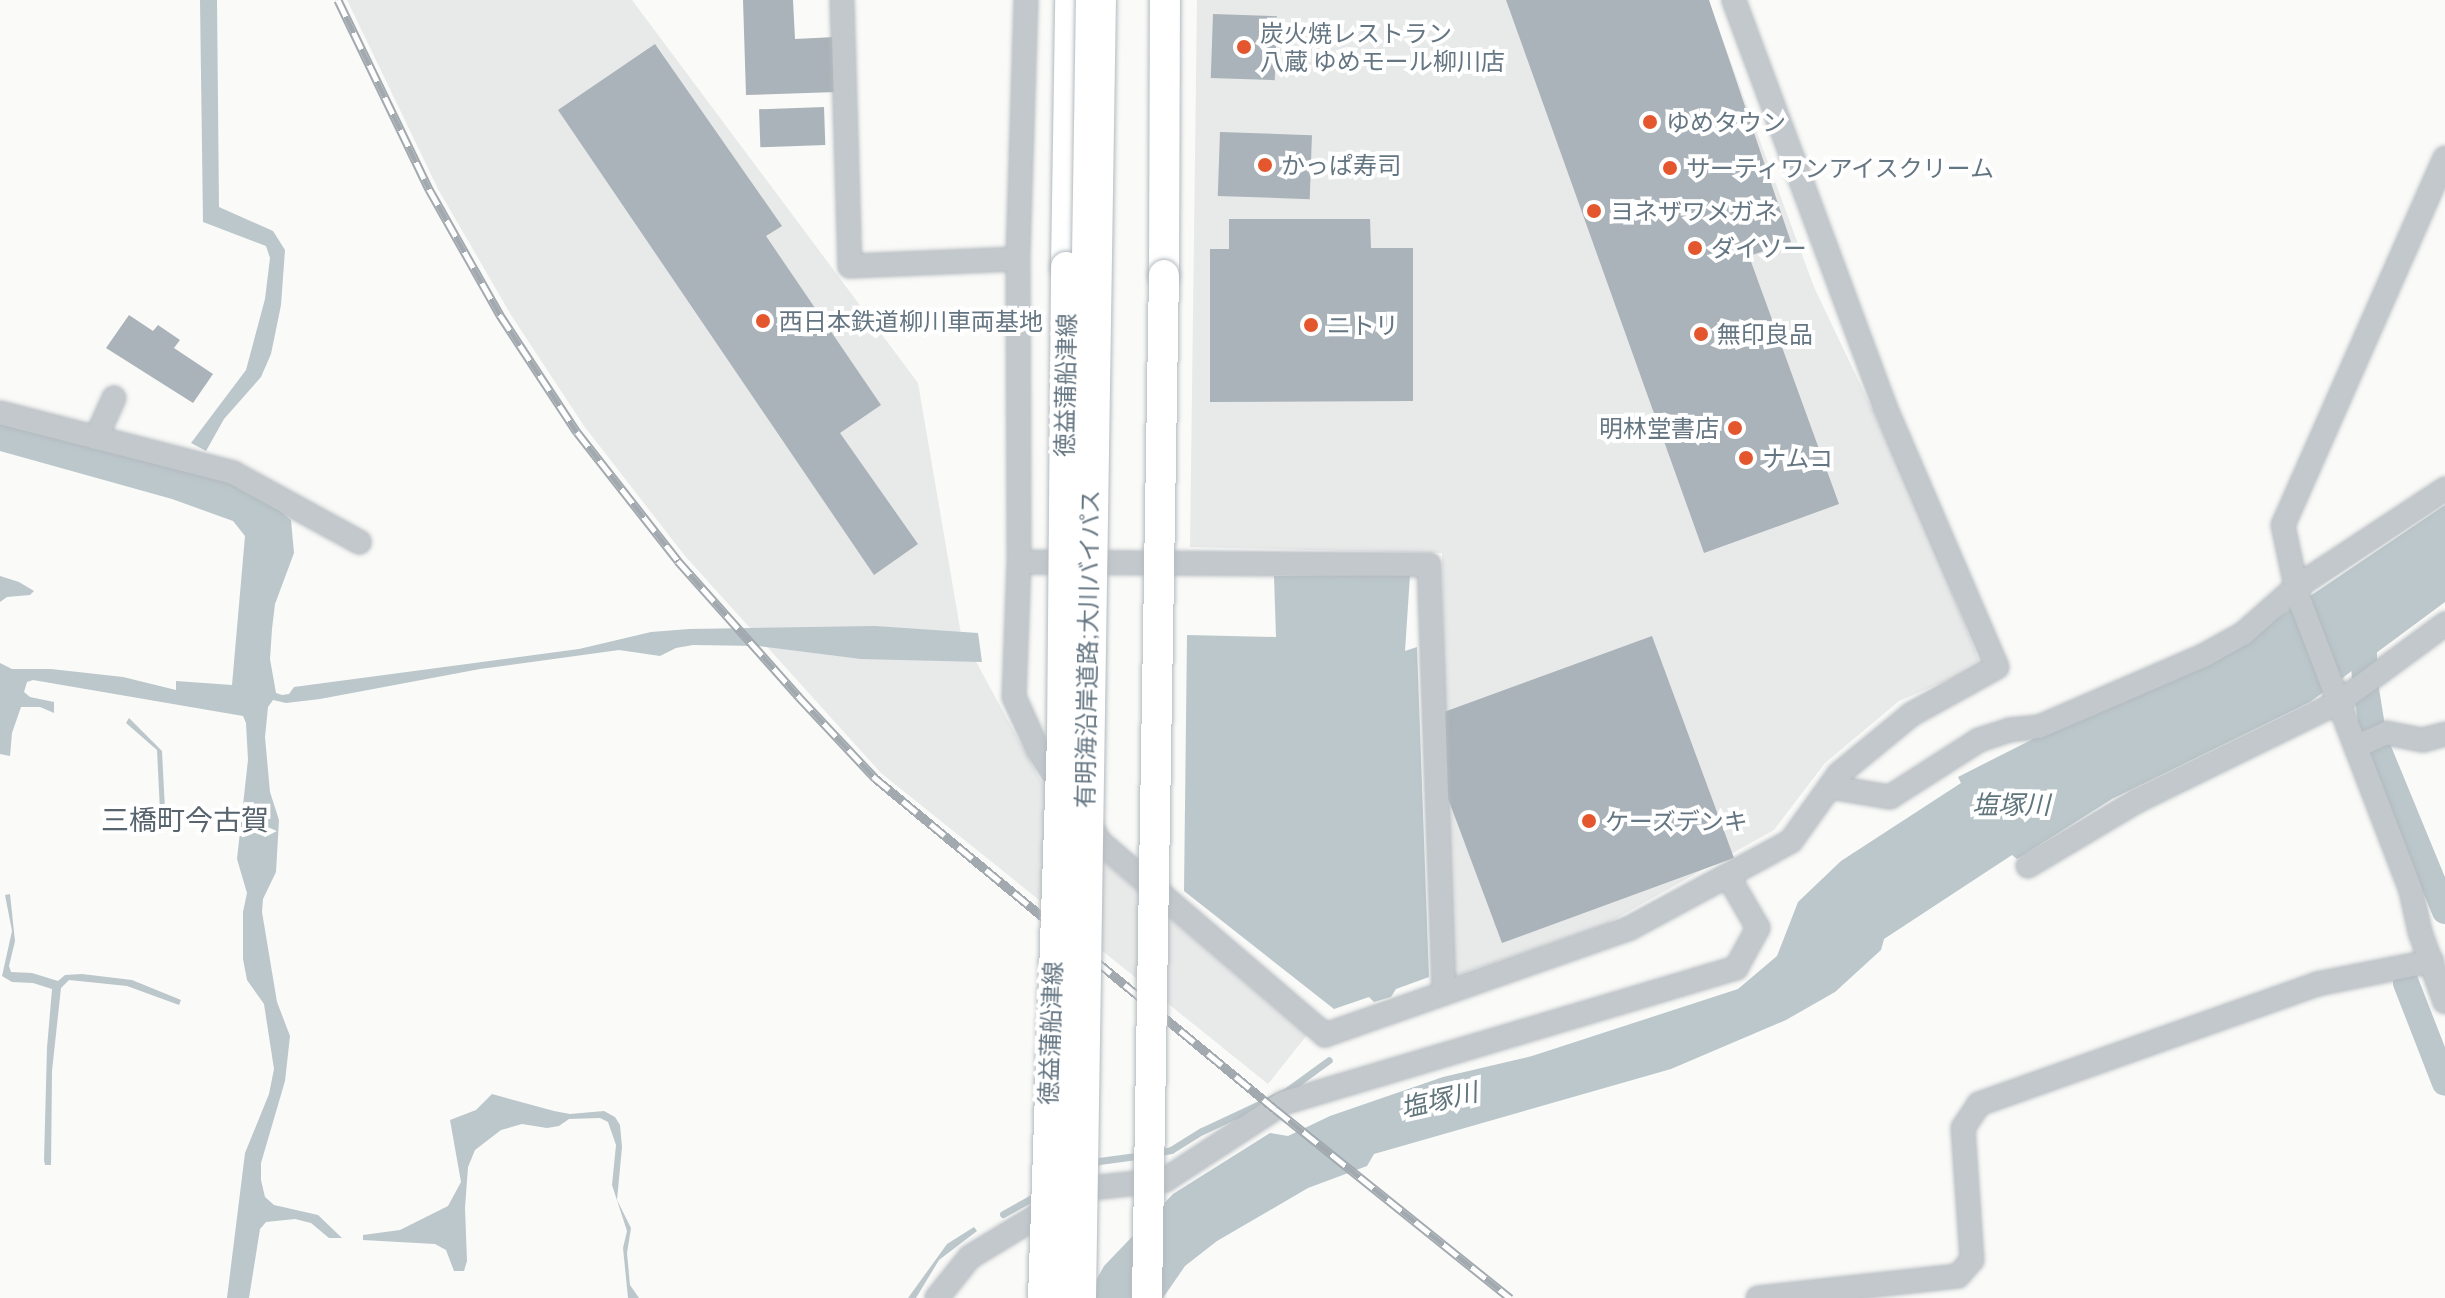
<!DOCTYPE html>
<meta charset="utf-8">
<style>
body{margin:0}
#map{position:relative;width:2445px;height:1298px;overflow:hidden;background:#fafaf8;font-family:Manrope,"Noto Sans JP",sans-serif}
div>[style]{position:absolute}
.built>*{inset:0;background:#e8e9e9}
.water>*{inset:0;background:#bbc7cb}
.stream>*{height:7px;margin:-3.5px;padding:0 3.5px;transform-origin:3.5px;border-radius:3.5px;background:#bbc7cb}
.canal>*{height:26px;margin:-13px;padding:0 13px;transform-origin:13px;border-radius:13px;background:#bbc7cb}
.building>*{inset:0;background:#aab3b9;transform-origin:0 0}
.roads{filter:drop-shadow(0 0 2px #b3babf) drop-shadow(0 0 2px #b3babf)}
.minor>*{height:22px;margin:-11px;padding:0 11px;transform-origin:11px;border-radius:11px;background:#c3c8cc}
.secondary>*{height:30px;margin:-15px;padding:0 15px;transform-origin:15px;border-radius:15px;background:#fff}
.rail>*{height:9px;margin-top:-4.5px;transform-origin:0;background:repeating-linear-gradient(90deg,#fff 0 18px,#a2aab0 0 36px);box-sizing:border-box;border-block:2px solid #a2aab0}
.bridges{filter:drop-shadow(0 0 2px #b3babf) drop-shadow(0 0 2px #b3babf)}
.secondary-bridge>*{height:30px;margin:-15px;padding:0 15px;transform-origin:15px;border-radius:15px;background:#fff}
.motorway-bridge>*{height:40px;margin:-20px;padding:0 20px;transform-origin:20px;border-radius:20px;background:#fff}
.dots>*{width:22px;height:22px;translate:-50% -50%;box-sizing:border-box;border:4px solid #fff;border-radius:50%}
span{translate:-50% -50%;white-space:nowrap;text-align:center;line-height:1.15;-webkit-text-stroke:8px #fff;paint-order:stroke}
.poi-label{font-size:24px;color:#657683}
.left{translate:0 -50%;text-align:left}
.right{translate:-100% -50%;text-align:right}
.street-label{font-size:24px;color:#657683}
.water-label{font-size:26px;color:#60757c;font-style:italic}
.quarter-label{font-size:28px;color:#57646e}
</style>
<div id="map">
<div class="built">
<div style="clip-path:polygon(347px 0,632px 0,918px 383px,961px 634px,1068px 831px,1307px 1035px,1268px 1084px,881px 773px,685px 556px,584px 426px,511px 315px,438px 189px)"></div>
<div style="clip-path:polygon(1197px 0,1708px 0,1814px 287px,1917px 504px,1981px 666px,1899px 701px,1825px 763px,1774px 830px,1606px 924px,1448px 978px,1442px 553px,1190px 547px)"></div>
</div>
<div class="water">
<div style="clip-path:polygon(200px 0,217px 0,219px 207px,273px 231px,285px 250px,281px 305px,271px 354px,261px 377px,224px 419px,206px 451px,191px 443px,246px 370px,265px 299px,270px 258px,266px 246px,203px 222px)"></div>
<div style="clip-path:polygon(0 421px,229px 481px,270px 503px,291px 520px,294px 553px,275px 604px,272px 629px,270px 659px,276px 693px,282px 695px,289px 694px,294px 687px,579px 649px,651px 632px,689px 629px,875px 626px,978px 633px,982px 662px,861px 659px,758px 646px,693px 645px,676px 648px,660px 656px,619px 650px,480px 669px,320px 699px,286px 703px,273px 700px,268px 707px,265px 737px,270px 792px,279px 820px,276px 872px,263px 899px,262px 912px,277px 1002px,290px 1036px,285px 1081px,261px 1163px,261px 1180px,265px 1197px,274px 1205px,318px 1215px,342px 1238px,329px 1238px,311px 1223px,295px 1219px,266px 1222px,260px 1229px,249px 1298px,227px 1298px,245px 1153px,269px 1094px,274px 1069px,264px 1004px,247px 980px,243px 959px,243px 912px,247px 893px,237px 859px,248px 760px,246px 723px,243px 716px,33px 680px,27px 682px,24px 692px,30px 697px,54px 702px,54px 713px,40px 707px,21px 707px,12px 733px,10px 756px,0 754px,0 663px,12px 669px,51px 669px,123px 677px,176px 690px,176px 681px,232px 685px,245px 536px,233px 521px,172px 499px,0 451px)"></div>
<div style="clip-path:polygon(2445px 505px,2445px 602px,2310px 702px,2112px 799px,2017px 859px,2012px 855px,1884px 939px,1881px 950px,1835px 992px,1786px 1020px,1671px 1069px,1374px 1154px,1367px 1166px,1308px 1188px,1217px 1241px,1185px 1266px,1163px 1298px,1086px 1298px,1104px 1266px,1173px 1194px,1270px 1133px,1288px 1136px,1330px 1116px,1443px 1077px,1532px 1056px,1738px 989px,1777px 956px,1798px 902px,1841px 861px,1961px 783px,1958px 777px,2086px 712px,2215px 660px)"></div>
<div style="clip-path:polygon(1410px 575px,1405px 651px,1417px 647px,1429px 977px,1396px 989px,1391px 997px,1374px 1002px,1369px 997px,1334px 1009px,1184px 891px,1187px 635px,1276px 637px,1274px 576px)"></div>
<div style="clip-path:polygon(0 576px,19px 582px,34px 591px,30px 595px,7px 597px,0 602px)"></div>
<div style="clip-path:polygon(129px 718px,162px 751px,165px 810px,160px 811px,157px 750px,126px 723px)"></div>
<div style="clip-path:polygon(10px 894px,15px 941px,9px 966px,11px 972px,32px 973px,58px 981px,65px 975px,82px 974px,132px 980px,181px 1000px,179px 1005px,127px 986px,69px 980px,61px 988px,52px 1071px,51px 1165px,45px 1165px,44px 1160px,47px 1048px,52px 989px,33px 983px,12px 982px,2px 976px,12px 931px,5px 895px)"></div>
<div style="clip-path:polygon(492px 1094px,554px 1111px,570px 1114px,604px 1111px,615px 1117px,620px 1125px,622px 1147px,617px 1200px,631px 1228px,627px 1253px,630px 1285px,639px 1298px,628px 1298px,623px 1248px,627px 1231px,612px 1185px,616px 1145px,608px 1122px,600px 1118px,569px 1119px,559px 1126px,547px 1128px,522px 1124px,501px 1130px,475px 1150px,468px 1167px,465px 1208px,467px 1261px,464px 1271px,454px 1271px,446px 1250px,435px 1244px,363px 1240px,363px 1235px,400px 1230px,448px 1206px,461px 1182px,450px 1120px,476px 1110px)"></div>
<div style="clip-path:polygon(974px 1227px,977px 1231px,939px 1260px,916px 1298px,908px 1298px,947px 1244px)"></div>
</div>
<div class="stream">
<div style="left:1156px;top:1153px;width:15px;rotate:-11deg"></div>
<div style="left:1171px;top:1150px;width:36px;rotate:-32deg"></div>
<div style="left:1202px;top:1131px;width:92px;rotate:-25.2deg"></div>
<div style="left:1285px;top:1092px;width:54px;rotate:-36deg"></div>
<div style="left:1090px;top:1166px;width:10px;rotate:-29deg"></div>
<div style="left:1099px;top:1161px;width:45px;rotate:-7.6deg"></div>
<div style="left:1003px;top:1214px;width:39px;rotate:-29deg"></div>
</div>
<div class="canal">
<div style="left:2363px;top:627px;width:56px;rotate:88deg"></div>
<div style="left:2365px;top:683px;width:57px;rotate:80.9deg"></div>
<div style="left:2374px;top:739px;width:186px;rotate:67.6deg"></div>
<div style="left:2406px;top:983px;width:107px;rotate:68.7deg"></div>
</div>
<div class="building">
<div style="clip-path:polygon(743px 0,793px 0,795px 39px,835px 37px,837px 92px,746px 95px)"></div>
<div style="clip-path:polygon(1506px 0,1709px 0,1791px 242px,1749px 256px,1839px 504px,1704px 553px)"></div>
<div style="left:1213px;top:14px;width:64px;height:64px;rotate:2deg"></div>
<div style="clip-path:polygon(655px 44px,782px 226px,766px 236px,881px 405px,840px 433px,918px 544px,874px 575px,558px 110px)"></div>
<div style="left:824px;top:107px;width:38px;height:65px;rotate:88deg"></div>
<div style="left:1220px;top:132px;width:92px;height:64px;rotate:2deg"></div>
<div style="clip-path:polygon(1229px 219px,1370px 219px,1371px 248px,1413px 248px,1413px 401px,1210px 402px,1210px 249px,1229px 249px)"></div>
<div style="clip-path:polygon(129px 315px,153px 331px,158px 325px,180px 340px,174px 348px,213px 374px,193px 403px,106px 348px)"></div>
<div style="clip-path:polygon(1652px 636px,1734px 858px,1502px 943px,1443px 785px,1444px 712px)"></div>
</div>
<div class="roads">
<div class="minor">
<div style="left:842px;top:0;width:266px;rotate:88.3deg"></div>
<div style="left:850px;top:266px;width:168px;rotate:-2.4deg"></div>
<div style="left:1026px;top:0;width:259px;rotate:91.8deg"></div>
<div style="left:1018px;top:259px;width:303px;rotate:89.8deg"></div>
<div style="left:1019px;top:562px;width:135px;rotate:92.1deg"></div>
<div style="left:1014px;top:697px;width:58px;rotate:65.6deg"></div>
<div style="left:1038px;top:750px;width:43px;rotate:56.3deg"></div>
<div style="left:2445px;top:158px;width:401px;rotate:113.8deg"></div>
<div style="left:2283px;top:525px;width:73px;rotate:78.1deg"></div>
<div style="left:2298px;top:596px;width:316px;rotate:69deg"></div>
<div style="left:2411px;top:891px;width:42px;rotate:77.6deg"></div>
<div style="left:2420px;top:932px;width:74px;rotate:70.3deg"></div>
<div style="left:0;top:413px;width:241px;rotate:14.4deg"></div>
<div style="left:233px;top:473px;width:144px;rotate:28.7deg"></div>
<div style="left:96px;top:438px;width:44px;rotate:-65.8deg"></div>
<div style="left:1019px;top:562px;width:410px;rotate:0.4deg"></div>
<div style="left:1429px;top:565px;width:425px;rotate:88deg"></div>
<div style="left:2356px;top:747px;width:33px;rotate:-25deg"></div>
<div style="left:2386px;top:733px;width:38px;rotate:11deg"></div>
<div style="left:2423px;top:740px;width:23px;rotate:-15deg"></div>
<div style="left:1830px;top:787px;width:61px;rotate:9.5deg"></div>
<div style="left:1890px;top:797px;width:106px;rotate:-32.6deg"></div>
<div style="left:1979px;top:740px;width:32px;rotate:-18deg"></div>
<div style="left:2009px;top:730px;width:30px;rotate:-6deg"></div>
<div style="left:2039px;top:727px;width:181px;rotate:-23.4deg"></div>
<div style="left:2205px;top:655px;width:43px;rotate:-28.9deg"></div>
<div style="left:2243px;top:634px;width:69px;rotate:-41.5deg"></div>
<div style="left:2295px;top:588px;width:180px;rotate:-33.4deg"></div>
<div style="left:1086px;top:821px;width:27px;rotate:56deg"></div>
<div style="left:1101px;top:843px;width:295px;rotate:40.6deg"></div>
<div style="left:1325px;top:1035px;width:323px;rotate:-19.3deg"></div>
<div style="left:1630px;top:928px;width:162px;rotate:-28.3deg"></div>
<div style="left:1773px;top:851px;width:21px;rotate:-29deg"></div>
<div style="left:1791px;top:841px;width:82px;rotate:-54.4deg"></div>
<div style="left:1839px;top:774px;width:94px;rotate:-39.4deg"></div>
<div style="left:1912px;top:714px;width:97px;rotate:-28.9deg"></div>
<div style="left:1997px;top:667px;width:286px;rotate:-113.3deg"></div>
<div style="left:1884px;top:404px;width:431px;rotate:-110.4deg"></div>
<div style="left:2028px;top:866px;width:127px;rotate:-30.8deg"></div>
<div style="left:2137px;top:801px;width:225px;rotate:-26.1deg"></div>
<div style="left:2339px;top:702px;width:132px;rotate:-36.3deg"></div>
<div style="left:937px;top:1298px;width:53px;rotate:-51.2deg"></div>
<div style="left:970px;top:1257px;width:131px;rotate:-31.3deg"></div>
<div style="left:1082px;top:1189px;width:83px;rotate:-6.2deg"></div>
<div style="left:1165px;top:1180px;width:141px;rotate:-33.1deg"></div>
<div style="left:1283px;top:1103px;width:473px;rotate:-16.6deg"></div>
<div style="left:1736px;top:968px;width:46px;rotate:-61.2deg"></div>
<div style="left:1758px;top:928px;width:60px;rotate:-120deg"></div>
<div style="left:1758px;top:1298px;width:201px;rotate:-6.3deg"></div>
<div style="left:1958px;top:1276px;width:21px;rotate:-49deg"></div>
<div style="left:1972px;top:1260px;width:132px;rotate:-93.9deg"></div>
<div style="left:1963px;top:1128px;width:29px;rotate:-56deg"></div>
<div style="left:1979px;top:1104px;width:359px;rotate:-19.5deg"></div>
<div style="left:2317px;top:984px;width:117px;rotate:-11.3deg"></div>
</div>
<div class="secondary">
<div style="left:1066px;top:267px;width:267px;rotate:-89.1deg"></div>
<div style="left:1164px;top:275px;width:275px;rotate:-89.8deg"></div>
</div>
</div>
<div class="rail">
<div style="left:338px;top:0;width:210px;rotate:64.3deg"></div>
<div style="left:429px;top:189px;width:145px;rotate:60.6deg"></div>
<div style="left:500px;top:315px;width:140px;rotate:56.7deg"></div>
<div style="left:577px;top:432px;width:164px;rotate:51.9deg"></div>
<div style="left:678px;top:561px;width:182px;rotate:48.3deg"></div>
<div style="left:799px;top:697px;width:111px;rotate:46.8deg"></div>
<div style="left:875px;top:778px;width:519px;rotate:39.61deg"></div>
<div style="left:1275px;top:1109px;width:302px;rotate:38.8deg"></div>
</div>
<div class="bridges">
<div class="secondary-bridge">
<div style="left:1043px;top:1298px;width:560px;rotate:-88.06deg"></div>
<div style="left:1062px;top:738px;width:471px;rotate:-89.5deg"></div>
<div style="left:1147px;top:1298px;width:1023px;rotate:-89.05deg"></div>
</div>
<div class="motorway-bridge">
<div style="left:1076px;top:1298px;width:1298px;rotate:-89.12deg"></div>
</div>
</div>
<div class="dots">
<div style="left:1244px;top:47px;background:#e4572e"></div>
<div style="left:1650px;top:122px;background:#e4572e"></div>
<div style="left:1265px;top:165px;background:#e4572e"></div>
<div style="left:1670px;top:168px;background:#e4572e"></div>
<div style="left:1594px;top:211px;background:#e4572e"></div>
<div style="left:1695px;top:248px;background:#e4572e"></div>
<div style="left:763px;top:321px;background:#e4572e"></div>
<div style="left:1311px;top:325px;background:#e4572e"></div>
<div style="left:1701px;top:334px;background:#e4572e"></div>
<div style="left:1735px;top:428px;background:#e4572e"></div>
<div style="left:1746px;top:458px;background:#e4572e"></div>
<div style="left:1589px;top:821px;background:#e4572e"></div>
</div>
<div class="poi-label">
<span class="left" style="left:1260px;top:47px">炭火焼レストラン<br>八蔵 ゆめモール柳川店</span>
<span class="left" style="left:1666px;top:122px">ゆめタウン</span>
<span class="left" style="left:1281px;top:165px">かっぱ寿司</span>
<span class="left" style="left:1686px;top:168px">サーティワンアイスクリーム</span>
<span class="left" style="left:1610px;top:211px">ヨネザワメガネ</span>
<span class="left" style="left:1711px;top:248px">ダイソー</span>
<span class="left" style="left:779px;top:321px">西日本鉄道柳川車両基地</span>
<span class="left" style="left:1327px;top:325px">ニトリ</span>
<span class="left" style="left:1717px;top:334px">無印良品</span>
<span class="right" style="left:1719px;top:428px">明林堂書店</span>
<span class="left" style="left:1762px;top:458px">ナムコ</span>
<span class="left" style="left:1605px;top:821px">ケーズデンキ</span>
</div>
<div class="street-label">
<span style="left:1065px;top:385px;rotate:-89deg">徳益蒲船津線</span>
<span style="left:1087px;top:649px;rotate:-89deg">有明海沿岸道路;大川バイパス</span>
<span style="left:1050px;top:1033px;rotate:-88deg">徳益蒲船津線</span>
</div>
<div class="water-label">
<span style="left:2011px;top:805px">塩塚川</span>
<span style="left:1439px;top:1100px;rotate:-13deg">塩塚川</span>
</div>
<div class="quarter-label">
<span style="left:185px;top:819px">三橋町今古賀</span>
</div>
</div>
